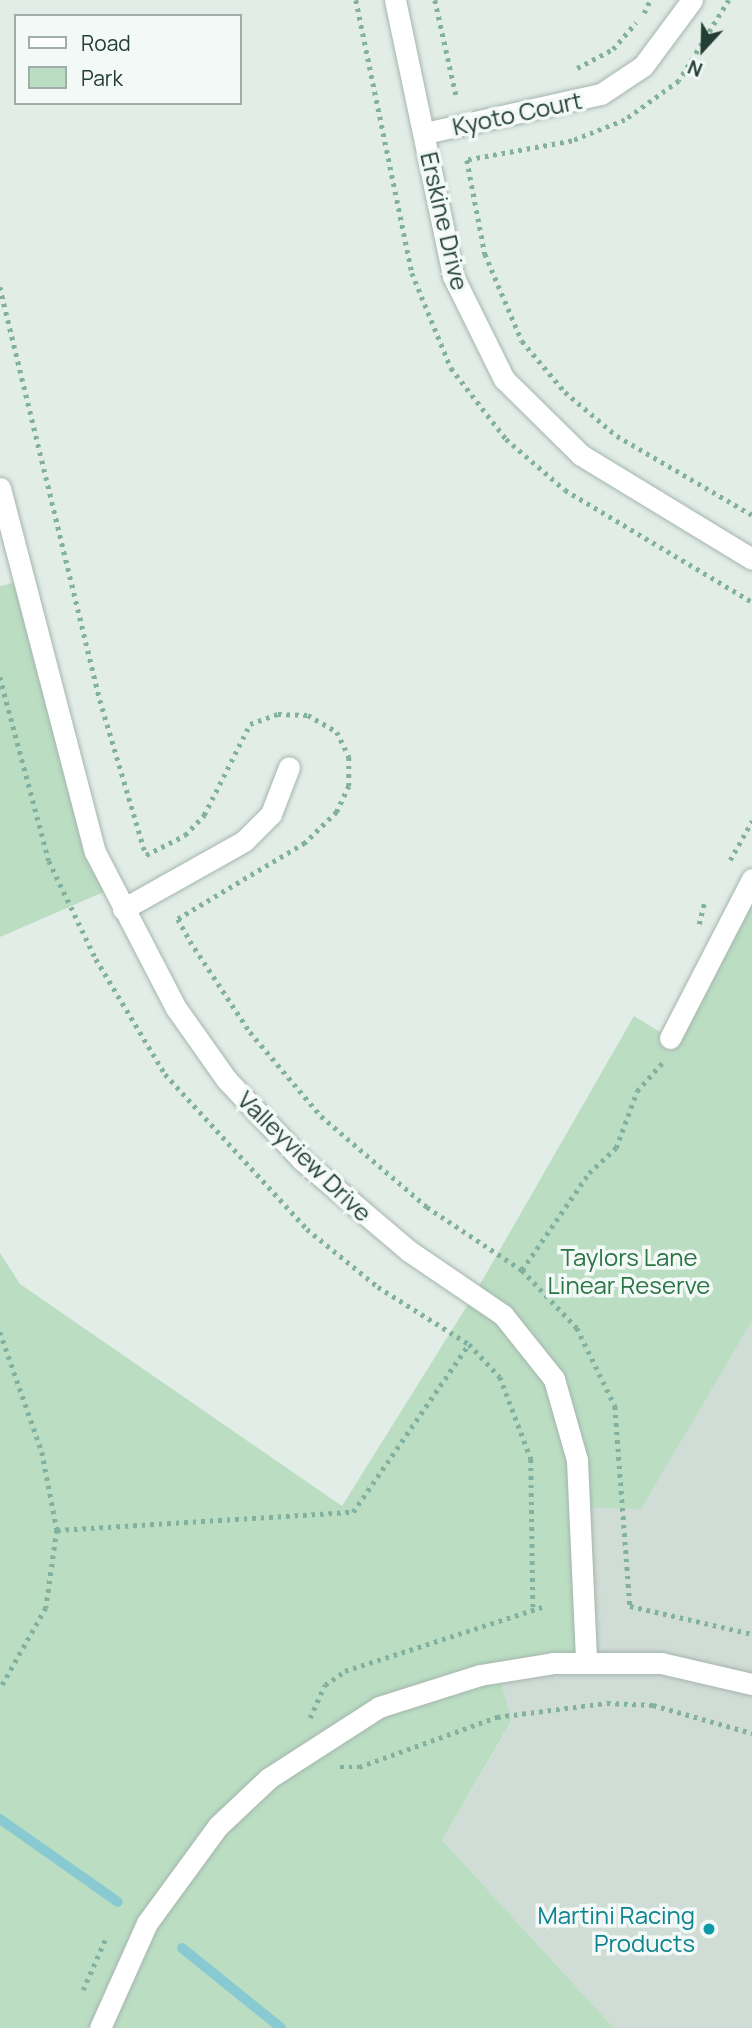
<!DOCTYPE html>
<style>
body{margin:0}
#map{position:relative;width:752px;height:2028px;overflow:hidden;background:#e2ede7;font-family:Manrope,sans-serif}
div>[style]{position:absolute}
.built>*{inset:0;background:#d0dcd6}
.green>*{inset:0;background:#bbdec3}
.stream>*{height:10px;margin:-5px;padding:0 5px;transform-origin:5px;border-radius:5px;background:#89cad2}
.path>*{height:4.5px;margin-top:-2.25px;transform-origin:0;background:repeating-linear-gradient(90deg,#82b1a0 0 3.5px,transparent 0 8.5px)}
.roads{filter:drop-shadow(0 0 2px #a5b5ae) drop-shadow(0 0 2px #a5b5ae)}
.minor>*{height:21px;margin:-10.5px;padding:0 10.5px;transform-origin:10.5px;border-radius:10.5px;background:#fff}
.dots>*{width:19px;height:19px;translate:-50% -50%;box-sizing:border-box;border:4px solid #f3f9f6;border-radius:50%}
span{translate:-50% -50%;white-space:nowrap;text-align:center;line-height:1.15;-webkit-text-stroke:7px #f3f9f6;paint-order:stroke}
.street-label{font-size:24px;color:#223e35}
.park-label{font-size:24px;color:#2b7545}
.culture-label{font-size:24px;color:#0d838f}
.right{translate:-100% -50%;text-align:right}
.legend{position:absolute;left:14px;top:14px;width:228px;height:91px;box-sizing:border-box;background:#f3f9f6;border:2px solid #9faea9;margin:0;padding:9px 12px;list-style:none;font-size:21px;color:#223e35}
.legend li{display:flex;align-items:center;gap:14px;height:35px}
.legend b{width:35px;border:2px solid #9faea9}
.north{position:absolute;left:668px;top:14px;width:70px;height:70px;-webkit-text-stroke:5px #f3f9f6;paint-order:stroke;rotate:202deg;font-size:19px;font-weight:700;line-height:28px;text-align:center;color:#223e35}
.north::after{content:'';display:block;margin:auto;width:24px;height:32px;background:#223e35;clip-path:polygon(50% 0,100% 100%,50% 72%,0 100%)}
</style>
<div id="map">
<div class="built">
<div style="clip-path:polygon(752px 1321px,752px 2028px,614px 2028px,442px 1840px,512px 1721px,498px 1672px,579px 1506px,641px 1508px)"></div>
</div>
<div class="green">
<div style="clip-path:polygon(22px 581px,113px 888px,0 937px,0 586px)"></div>
<div style="clip-path:polygon(752px 879px,752px 1321px,641px 1509px,579px 1507px,586px 1661px,498px 1672px,512px 1720px,442px 1840px,614px 2028px,0 2028px,0 1820px,31px 1841px,0 1819px,0 1253px,20px 1284px,342px 1506px,475px 1293px,634px 1016px,670px 1038px)"></div>
</div>
<div class="stream">
<div style="left:0;top:1819px;width:144px;rotate:35.1deg"></div>
<div style="left:182px;top:1948px;width:127px;rotate:38.9deg"></div>
</div>
<div class="path">
<div style="left:356px;top:0;width:279px;rotate:78.4deg"></div>
<div style="left:412px;top:273px;width:103px;rotate:67.7deg"></div>
<div style="left:451px;top:368px;width:90px;rotate:52.2deg"></div>
<div style="left:506px;top:439px;width:78px;rotate:40.8deg"></div>
<div style="left:565px;top:490px;width:218px;rotate:30.9deg"></div>
<div style="left:435px;top:0;width:97px;rotate:77.5deg"></div>
<div style="left:729px;top:0;width:95px;rotate:121.7deg"></div>
<div style="left:679px;top:81px;width:67px;rotate:144.2deg"></div>
<div style="left:625px;top:120px;width:57px;rotate:158.4deg"></div>
<div style="left:572px;top:141px;width:107px;rotate:169.7deg"></div>
<div style="left:467px;top:160px;width:96px;rotate:79.2deg"></div>
<div style="left:485px;top:254px;width:95px;rotate:67deg"></div>
<div style="left:522px;top:341px;width:67px;rotate:49.9deg"></div>
<div style="left:565px;top:392px;width:68px;rotate:40.2deg"></div>
<div style="left:617px;top:436px;width:156px;rotate:30.3deg"></div>
<div style="left:644px;top:13px;width:14px;rotate:-65deg"></div>
<div style="left:577px;top:68px;width:41px;rotate:-27.8deg"></div>
<div style="left:613px;top:49px;width:35px;rotate:-49deg"></div>
<div style="left:0;top:287px;width:425px;rotate:76.4deg"></div>
<div style="left:100px;top:700px;width:162px;rotate:73.5deg"></div>
<div style="left:146px;top:855px;width:44px;rotate:-27.1deg"></div>
<div style="left:185px;top:835px;width:28px;rotate:-46deg"></div>
<div style="left:204px;top:815px;width:102px;rotate:-63.2deg"></div>
<div style="left:250px;top:724px;width:30px;rotate:-20deg"></div>
<div style="left:278px;top:714px;width:30px;rotate:2deg"></div>
<div style="left:308px;top:715px;width:34px;rotate:30deg"></div>
<div style="left:337px;top:732px;width:28px;rotate:64deg"></div>
<div style="left:349px;top:757px;width:29px;rotate:90deg"></div>
<div style="left:349px;top:786px;width:29px;rotate:115deg"></div>
<div style="left:337px;top:812px;width:45px;rotate:135.9deg"></div>
<div style="left:305px;top:843px;width:148px;rotate:149.1deg"></div>
<div style="left:178px;top:919px;width:25px;rotate:61deg"></div>
<div style="left:190px;top:941px;width:109px;rotate:56.6deg"></div>
<div style="left:250px;top:1032px;width:110px;rotate:49.8deg"></div>
<div style="left:321px;top:1116px;width:140px;rotate:40.6deg"></div>
<div style="left:427px;top:1207px;width:114px;rotate:33.6deg"></div>
<div style="left:522px;top:1270px;width:80px;rotate:46.5deg"></div>
<div style="left:577px;top:1328px;width:87px;rotate:64deg"></div>
<div style="left:615px;top:1406px;width:201px;rotate:85.7deg"></div>
<div style="left:630px;top:1606px;width:125px;rotate:12.9deg"></div>
<div style="left:0;top:677px;width:190px;rotate:75.1deg"></div>
<div style="left:49px;top:861px;width:109px;rotate:64.4deg"></div>
<div style="left:96px;top:959px;width:134px;rotate:59deg"></div>
<div style="left:165px;top:1074px;width:210px;rotate:47.5deg"></div>
<div style="left:307px;top:1229px;width:92px;rotate:39.2deg"></div>
<div style="left:378px;top:1287px;width:107px;rotate:32.1deg"></div>
<div style="left:469px;top:1344px;width:45px;rotate:46.8deg"></div>
<div style="left:500px;top:1377px;width:88px;rotate:69.3deg"></div>
<div style="left:531px;top:1459px;width:149px;rotate:89.2deg"></div>
<div style="left:730px;top:860px;width:45px;rotate:-60.6deg"></div>
<div style="left:699px;top:924px;width:21px;rotate:-76deg"></div>
<div style="left:522px;top:1270px;width:118px;rotate:-55.4deg"></div>
<div style="left:589px;top:1173px;width:37px;rotate:-43deg"></div>
<div style="left:616px;top:1148px;width:61px;rotate:-69.8deg"></div>
<div style="left:637px;top:1091px;width:38px;rotate:-48deg"></div>
<div style="left:0;top:1332px;width:127px;rotate:70.7deg"></div>
<div style="left:42px;top:1452px;width:79px;rotate:79.1deg"></div>
<div style="left:57px;top:1530px;width:79px;rotate:98deg"></div>
<div style="left:46px;top:1608px;width:93px;rotate:119.6deg"></div>
<div style="left:57px;top:1530px;width:297px;rotate:-3.5deg"></div>
<div style="left:353px;top:1512px;width:204px;rotate:-55.4deg"></div>
<div style="left:310px;top:1718px;width:36px;rotate:-66deg"></div>
<div style="left:325px;top:1685px;width:24px;rotate:-35deg"></div>
<div style="left:345px;top:1671px;width:207px;rotate:-18deg"></div>
<div style="left:340px;top:1767px;width:19px"></div>
<div style="left:359px;top:1767px;width:147px;rotate:-19.9deg"></div>
<div style="left:497px;top:1717px;width:111px;rotate:-7.3deg"></div>
<div style="left:607px;top:1703px;width:46px;rotate:2.5deg"></div>
<div style="left:653px;top:1705px;width:103px;rotate:15.8deg"></div>
<div style="left:83px;top:1990px;width:55px;rotate:-66.3deg"></div>
</div>
<div class="roads">
<div class="minor">
<div style="left:395px;top:0;width:282px;rotate:78.1deg"></div>
<div style="left:453px;top:276px;width:115px;rotate:63.7deg"></div>
<div style="left:504px;top:379px;width:108px;rotate:44.6deg"></div>
<div style="left:581px;top:455px;width:200px;rotate:31.3deg"></div>
<div style="left:425px;top:133px;width:180px;rotate:-12.5deg"></div>
<div style="left:601px;top:94px;width:50px;rotate:-33.7deg"></div>
<div style="left:643px;top:66px;width:82px;rotate:-53.4deg"></div>
<div style="left:0;top:488px;width:376px;rotate:75.4deg"></div>
<div style="left:95px;top:852px;width:176px;rotate:62.6deg"></div>
<div style="left:176px;top:1008px;width:87px;rotate:54.8deg"></div>
<div style="left:226px;top:1079px;width:111px;rotate:46.8deg"></div>
<div style="left:302px;top:1160px;width:140px;rotate:40.4deg"></div>
<div style="left:409px;top:1251px;width:114px;rotate:34.2deg"></div>
<div style="left:503px;top:1315px;width:82px;rotate:51.4deg"></div>
<div style="left:554px;top:1379px;width:84px;rotate:74.1deg"></div>
<div style="left:577px;top:1460px;width:201px;rotate:87.4deg"></div>
<div style="left:123px;top:909px;width:139px;rotate:-29.3deg"></div>
<div style="left:244px;top:841px;width:38px;rotate:-45deg"></div>
<div style="left:271px;top:814px;width:50px;rotate:-69deg"></div>
<div style="left:670px;top:1038px;width:179px;rotate:-62.7deg"></div>
<div style="left:100px;top:2028px;width:115px;rotate:-65.9deg"></div>
<div style="left:147px;top:1923px;width:120px;rotate:-53.8deg"></div>
<div style="left:218px;top:1826px;width:70px;rotate:-43.3deg"></div>
<div style="left:269px;top:1778px;width:131px;rotate:-32.8deg"></div>
<div style="left:379px;top:1707px;width:106px;rotate:-17.6deg"></div>
<div style="left:480px;top:1675px;width:74px;rotate:-9.3deg"></div>
<div style="left:553px;top:1663px;width:108px"></div>
<div style="left:661px;top:1663px;width:93px;rotate:13deg"></div>
</div>
</div>
<div class="dots">
<div style="left:709px;top:1929px;background:#0f9aa8"></div>
</div>
<div class="street-label">
<span style="left:517px;top:113px;rotate:-12deg">Kyoto Court</span>
<span style="left:445px;top:221px;rotate:77deg">Erskine Drive</span>
<span style="left:305px;top:1156px;rotate:44deg">Valleyview Drive</span>
</div>
<div class="park-label">
<span style="left:629px;top:1271px">Taylors Lane<br>Linear Reserve</span>
</div>
<div class="culture-label">
<span class="right" style="left:695px;top:1929px">Martini Racing<br>Products</span>
</div>
<ul class="legend">
<li><b style="height:9px;background:#fff"></b>Road</li>
<li><b style="height:19px;background:#bbdec3"></b>Park</li>
</ul>
<div class="north">N</div>
</div>
